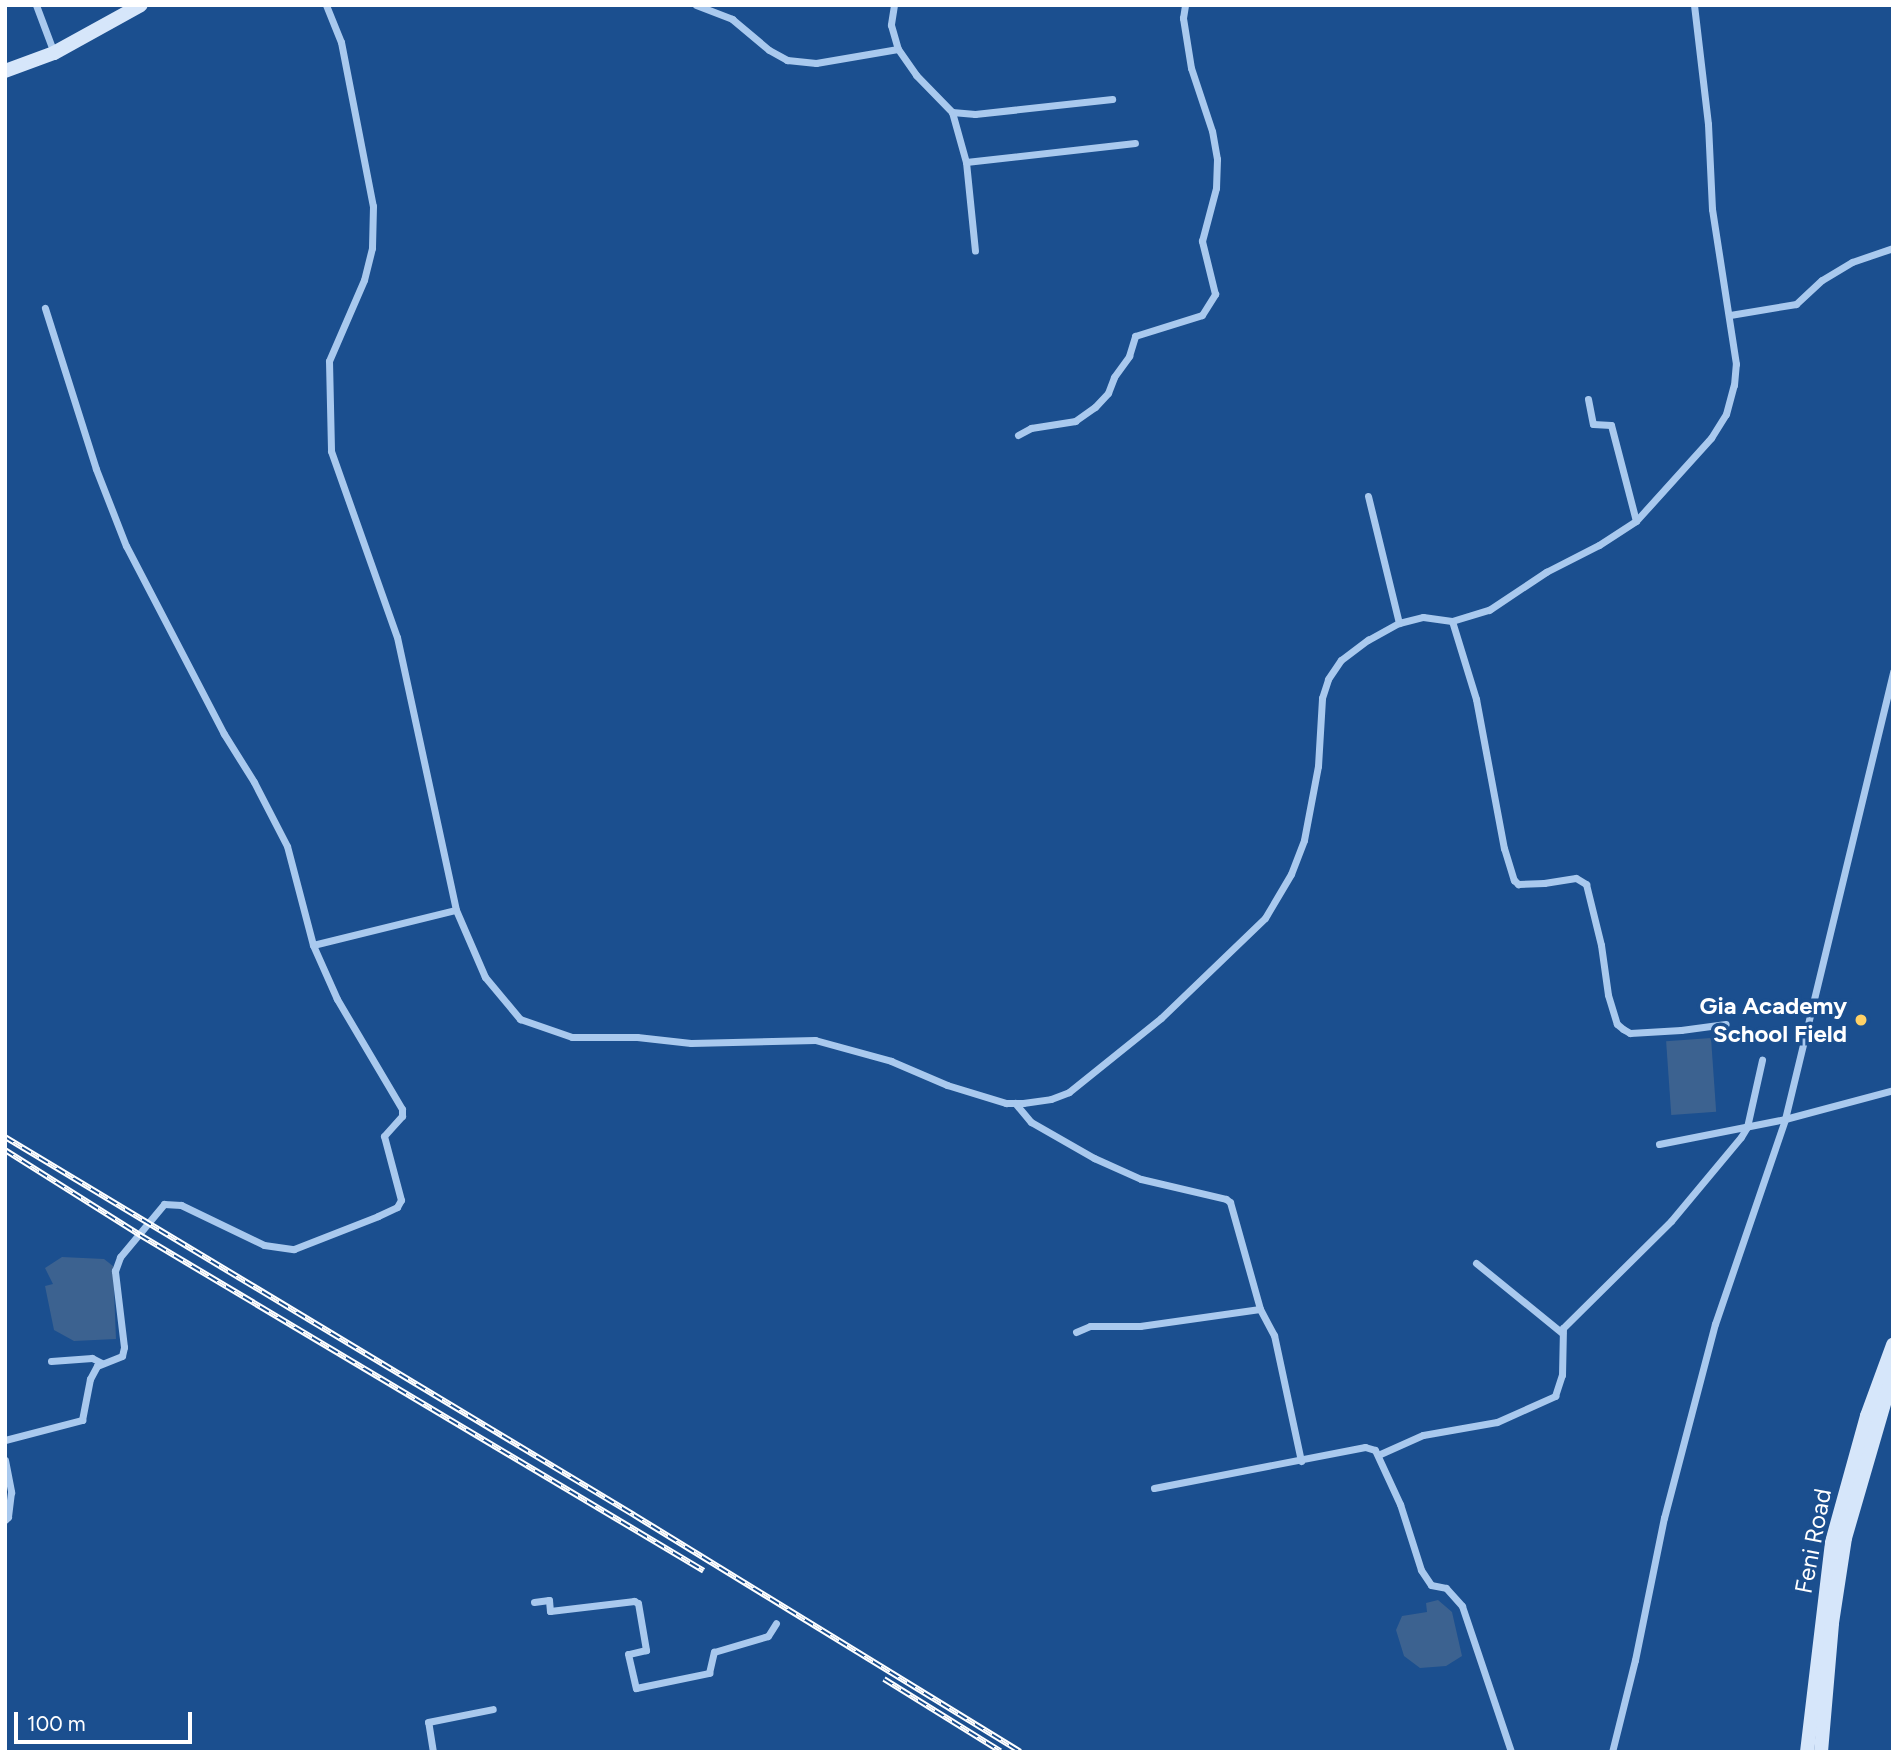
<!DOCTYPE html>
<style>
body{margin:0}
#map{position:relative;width:1898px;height:1757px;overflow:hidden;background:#1b4f8f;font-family:Figtree,sans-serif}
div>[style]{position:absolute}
.water>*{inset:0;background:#3c6290;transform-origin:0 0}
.minor>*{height:7px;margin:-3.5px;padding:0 3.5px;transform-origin:3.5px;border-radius:3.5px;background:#a9c9ee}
.secondary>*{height:14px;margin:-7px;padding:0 7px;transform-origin:7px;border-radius:7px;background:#d6e6fa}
.rail>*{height:6px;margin-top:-3px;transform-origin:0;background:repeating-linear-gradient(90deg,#1b4f8f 0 10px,#fff 0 20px);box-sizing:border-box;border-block:2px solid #fff}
.dots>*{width:19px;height:19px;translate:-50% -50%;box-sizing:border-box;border:4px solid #1b4f8f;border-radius:50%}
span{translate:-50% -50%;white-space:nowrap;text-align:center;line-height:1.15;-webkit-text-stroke:7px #1b4f8f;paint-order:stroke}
.poi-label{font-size:24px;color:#fff;font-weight:700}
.right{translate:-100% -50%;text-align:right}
.street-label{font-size:24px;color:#fff}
.frame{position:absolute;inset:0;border:7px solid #fff;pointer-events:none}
.scale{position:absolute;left:14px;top:1712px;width:178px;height:32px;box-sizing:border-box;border:4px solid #fff;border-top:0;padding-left:9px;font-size:21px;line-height:24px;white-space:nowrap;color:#fff;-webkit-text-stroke:5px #1b4f8f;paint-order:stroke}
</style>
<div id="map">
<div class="water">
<div style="left:1711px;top:1038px;width:74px;height:45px;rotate:86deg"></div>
<div style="clip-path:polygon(62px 1257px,104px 1259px,113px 1266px,116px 1339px,74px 1341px,54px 1330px,45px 1286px,53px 1284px,45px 1268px)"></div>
<div style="clip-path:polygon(1438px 1600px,1452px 1612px,1462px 1656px,1446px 1666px,1420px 1668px,1404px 1656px,1396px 1630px,1402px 1616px,1427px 1612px,1426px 1603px)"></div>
</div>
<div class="minor">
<div style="left:36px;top:5px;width:51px;rotate:69.4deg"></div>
<div style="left:326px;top:5px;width:40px;rotate:68deg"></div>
<div style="left:341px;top:42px;width:167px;rotate:79deg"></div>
<div style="left:373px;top:206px;width:42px;rotate:91.4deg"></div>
<div style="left:372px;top:248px;width:33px;rotate:104deg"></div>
<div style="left:364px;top:280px;width:88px;rotate:113.4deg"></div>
<div style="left:329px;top:361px;width:90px;rotate:88.7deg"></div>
<div style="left:331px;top:451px;width:197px;rotate:70.5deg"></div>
<div style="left:397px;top:637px;width:279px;rotate:77.8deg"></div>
<div style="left:456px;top:910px;width:73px;rotate:66.6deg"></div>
<div style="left:485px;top:977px;width:55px;rotate:50.2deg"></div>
<div style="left:520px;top:1019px;width:55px;rotate:19.1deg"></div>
<div style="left:572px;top:1037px;width:65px"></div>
<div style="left:637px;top:1037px;width:54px;rotate:6.3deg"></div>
<div style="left:691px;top:1043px;width:124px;rotate:-1.4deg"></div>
<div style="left:815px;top:1040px;width:79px;rotate:15.4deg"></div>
<div style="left:891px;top:1061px;width:61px;rotate:23.2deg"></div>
<div style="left:947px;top:1085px;width:62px;rotate:17deg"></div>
<div style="left:1006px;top:1103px;width:17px"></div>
<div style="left:1023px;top:1103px;width:28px;rotate:-8deg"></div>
<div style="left:1051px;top:1099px;width:19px;rotate:-21deg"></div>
<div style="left:1069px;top:1092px;width:118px;rotate:-38.8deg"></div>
<div style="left:1161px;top:1018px;width:144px;rotate:-43.9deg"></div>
<div style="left:1265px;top:918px;width:51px;rotate:-59.4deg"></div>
<div style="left:1291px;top:874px;width:36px;rotate:-69deg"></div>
<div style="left:1304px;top:840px;width:75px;rotate:-79.3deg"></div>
<div style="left:1318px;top:766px;width:68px;rotate:-86.6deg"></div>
<div style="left:1322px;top:698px;width:20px;rotate:-72deg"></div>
<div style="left:1328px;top:679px;width:23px;rotate:-56deg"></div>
<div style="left:1341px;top:660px;width:34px;rotate:-37deg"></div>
<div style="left:1368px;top:640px;width:35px;rotate:-29deg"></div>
<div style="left:1399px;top:623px;width:25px;rotate:-14deg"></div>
<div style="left:1423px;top:617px;width:29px;rotate:8deg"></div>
<div style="left:1452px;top:621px;width:39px;rotate:-17deg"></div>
<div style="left:1489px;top:610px;width:69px;rotate:-33.7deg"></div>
<div style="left:1546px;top:572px;width:59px;rotate:-27deg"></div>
<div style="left:1599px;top:545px;width:44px;rotate:-33deg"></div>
<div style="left:1636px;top:521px;width:112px;rotate:-47.9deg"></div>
<div style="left:1711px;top:438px;width:28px;rotate:-58deg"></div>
<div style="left:1726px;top:414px;width:30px;rotate:-75deg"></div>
<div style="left:1734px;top:385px;width:21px;rotate:-85deg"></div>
<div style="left:1736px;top:364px;width:157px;rotate:-98.8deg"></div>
<div style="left:1712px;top:209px;width:85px;rotate:-92.7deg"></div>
<div style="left:1708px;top:124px;width:120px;rotate:-96.7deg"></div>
<div style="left:696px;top:5px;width:39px;rotate:21deg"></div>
<div style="left:732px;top:19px;width:48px;rotate:40deg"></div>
<div style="left:769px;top:50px;width:21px;rotate:29deg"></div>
<div style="left:787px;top:60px;width:29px;rotate:6deg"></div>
<div style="left:816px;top:63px;width:83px;rotate:-9.7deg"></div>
<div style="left:894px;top:5px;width:20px;rotate:99deg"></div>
<div style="left:891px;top:25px;width:25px;rotate:74deg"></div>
<div style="left:898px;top:49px;width:32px;rotate:55deg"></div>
<div style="left:916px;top:75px;width:52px;rotate:45.8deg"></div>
<div style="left:952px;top:112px;width:23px;rotate:5deg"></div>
<div style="left:975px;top:114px;width:138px;rotate:-6.2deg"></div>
<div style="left:952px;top:112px;width:52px;rotate:74.4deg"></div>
<div style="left:966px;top:162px;width:89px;rotate:84.2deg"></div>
<div style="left:966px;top:162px;width:170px;rotate:-6.4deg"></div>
<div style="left:1730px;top:315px;width:67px;rotate:-9.5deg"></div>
<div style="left:1796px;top:304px;width:35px;rotate:-43deg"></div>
<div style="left:1822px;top:280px;width:35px;rotate:-31deg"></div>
<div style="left:1852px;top:262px;width:43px;rotate:-18.9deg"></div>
<div style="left:1588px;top:399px;width:25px;rotate:79deg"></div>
<div style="left:1593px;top:424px;width:18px;rotate:3deg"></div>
<div style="left:1611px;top:425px;width:99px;rotate:75.4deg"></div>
<div style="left:1018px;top:435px;width:15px;rotate:-28deg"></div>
<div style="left:1031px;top:428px;width:45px;rotate:-9deg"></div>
<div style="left:1075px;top:421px;width:24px;rotate:-35deg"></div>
<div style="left:1095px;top:407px;width:19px;rotate:-47deg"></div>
<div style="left:1108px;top:393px;width:17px;rotate:-69deg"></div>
<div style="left:1114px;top:377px;width:26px;rotate:-54deg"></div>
<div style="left:1129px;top:356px;width:21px;rotate:-73deg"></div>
<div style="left:1135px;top:336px;width:70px;rotate:-17.4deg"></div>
<div style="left:1202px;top:315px;width:25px;rotate:-58deg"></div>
<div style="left:1215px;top:294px;width:55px;rotate:-103.8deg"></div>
<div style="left:1202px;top:241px;width:55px;rotate:-75.2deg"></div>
<div style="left:1216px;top:188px;width:29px;rotate:-88deg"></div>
<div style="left:1217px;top:159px;width:28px;rotate:-100deg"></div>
<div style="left:1212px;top:131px;width:66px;rotate:-108.4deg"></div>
<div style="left:1191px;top:68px;width:51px;rotate:-99.1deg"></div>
<div style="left:1183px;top:18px;width:13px;rotate:-81deg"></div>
<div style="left:1368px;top:496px;width:131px;rotate:76.3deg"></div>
<div style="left:1452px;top:621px;width:82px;rotate:72.9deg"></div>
<div style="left:1476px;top:699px;width:152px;rotate:79.4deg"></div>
<div style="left:1504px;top:848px;width:34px;rotate:73deg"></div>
<div style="left:1514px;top:880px;width:6px;rotate:45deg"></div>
<div style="left:1518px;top:884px;width:26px;rotate:-2deg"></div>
<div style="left:1544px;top:883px;width:32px;rotate:-9deg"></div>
<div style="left:1576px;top:878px;width:12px;rotate:31deg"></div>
<div style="left:1586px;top:884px;width:63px;rotate:76.2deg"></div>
<div style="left:1601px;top:945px;width:50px;rotate:82deg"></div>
<div style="left:1608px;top:995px;width:30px;rotate:73deg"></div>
<div style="left:1617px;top:1024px;width:8px;rotate:40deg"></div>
<div style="left:1623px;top:1029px;width:8px;rotate:30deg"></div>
<div style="left:1630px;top:1033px;width:51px;rotate:-3.4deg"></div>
<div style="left:1681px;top:1030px;width:45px;rotate:-7.6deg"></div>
<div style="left:313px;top:945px;width:147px;rotate:-13.8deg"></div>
<div style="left:1015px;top:1103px;width:25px;rotate:50deg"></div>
<div style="left:1031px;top:1122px;width:73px;rotate:29.7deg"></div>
<div style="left:1094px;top:1158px;width:51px;rotate:24.1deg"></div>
<div style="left:1141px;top:1179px;width:87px;rotate:13.2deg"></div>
<div style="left:1226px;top:1199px;width:5px;rotate:37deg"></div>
<div style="left:1230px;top:1202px;width:111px;rotate:74.3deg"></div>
<div style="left:1260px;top:1309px;width:30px;rotate:62deg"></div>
<div style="left:1274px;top:1335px;width:129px;rotate:77.9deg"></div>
<div style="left:1659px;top:1144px;width:128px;rotate:-11.2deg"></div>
<div style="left:1785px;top:1119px;width:112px;rotate:-15deg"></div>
<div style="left:1476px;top:1263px;width:111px;rotate:39.1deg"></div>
<div style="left:1076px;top:1332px;width:15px;rotate:-23deg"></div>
<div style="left:1090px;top:1326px;width:50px"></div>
<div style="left:1140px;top:1326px;width:121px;rotate:-8.1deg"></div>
<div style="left:51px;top:1361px;width:41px;rotate:-4.2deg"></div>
<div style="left:92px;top:1358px;width:11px;rotate:27deg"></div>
<div style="left:5px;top:1440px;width:80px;rotate:-14.6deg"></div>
<div style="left:82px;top:1420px;width:42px;rotate:-79deg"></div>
<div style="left:90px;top:1379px;width:15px;rotate:-62deg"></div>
<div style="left:97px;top:1366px;width:27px;rotate:-22deg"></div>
<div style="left:122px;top:1356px;width:9px;rotate:-77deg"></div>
<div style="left:124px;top:1347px;width:77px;rotate:-96.8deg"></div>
<div style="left:115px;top:1271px;width:15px;rotate:-70deg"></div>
<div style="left:120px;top:1257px;width:69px;rotate:-50.3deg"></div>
<div style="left:164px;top:1204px;width:17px;rotate:3deg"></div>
<div style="left:181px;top:1205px;width:92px;rotate:25.7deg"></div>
<div style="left:264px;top:1245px;width:30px;rotate:8deg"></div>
<div style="left:294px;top:1249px;width:90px;rotate:-21.4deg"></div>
<div style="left:378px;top:1216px;width:21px;rotate:-25deg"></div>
<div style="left:397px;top:1207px;width:8px;rotate:-60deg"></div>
<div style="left:401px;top:1200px;width:66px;rotate:-104.9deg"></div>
<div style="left:384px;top:1136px;width:27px;rotate:-48deg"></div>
<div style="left:402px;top:1116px;width:7px;rotate:-90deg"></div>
<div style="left:402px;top:1109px;width:128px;rotate:-120.6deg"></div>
<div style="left:337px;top:999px;width:59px;rotate:-114deg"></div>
<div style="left:313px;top:945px;width:102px;rotate:-104.7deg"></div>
<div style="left:287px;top:846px;width:72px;rotate:-117.3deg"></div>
<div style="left:254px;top:782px;width:57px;rotate:-122deg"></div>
<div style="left:224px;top:734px;width:212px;rotate:-117.5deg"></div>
<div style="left:126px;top:546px;width:83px;rotate:-111.3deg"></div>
<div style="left:96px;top:469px;width:169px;rotate:-107.6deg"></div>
<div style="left:1378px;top:1455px;width:49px;rotate:-24deg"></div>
<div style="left:1423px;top:1435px;width:75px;rotate:-10deg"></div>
<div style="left:1497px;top:1422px;width:64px;rotate:-24.1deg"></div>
<div style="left:1555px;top:1396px;width:22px;rotate:-72deg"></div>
<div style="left:1562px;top:1375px;width:47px;rotate:-88.8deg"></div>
<div style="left:1563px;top:1328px;width:152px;rotate:-44.7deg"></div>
<div style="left:1671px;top:1221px;width:109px;rotate:-50.2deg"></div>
<div style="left:1741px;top:1137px;width:12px;rotate:-59deg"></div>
<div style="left:1747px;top:1127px;width:69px;rotate:-77.4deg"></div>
<div style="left:5px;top:1460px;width:33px;rotate:79deg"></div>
<div style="left:11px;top:1492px;width:25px;rotate:97deg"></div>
<div style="left:8px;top:1517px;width:4px;rotate:135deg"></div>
<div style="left:1154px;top:1488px;width:215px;rotate:-11deg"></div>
<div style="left:1365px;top:1447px;width:10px;rotate:17deg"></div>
<div style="left:1375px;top:1450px;width:60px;rotate:65.2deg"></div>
<div style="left:1400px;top:1504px;width:69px;rotate:72.3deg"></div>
<div style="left:1421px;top:1570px;width:18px;rotate:56deg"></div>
<div style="left:1431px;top:1585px;width:15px;rotate:11deg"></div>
<div style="left:1446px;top:1588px;width:24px;rotate:48deg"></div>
<div style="left:1462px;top:1606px;width:154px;rotate:71.4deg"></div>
<div style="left:534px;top:1602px;width:15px;rotate:-8deg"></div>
<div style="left:549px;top:1600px;width:11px;rotate:85deg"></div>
<div style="left:550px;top:1611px;width:85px;rotate:-6.8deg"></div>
<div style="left:634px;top:1601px;width:4px;rotate:27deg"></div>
<div style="left:638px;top:1603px;width:48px;rotate:80.3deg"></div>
<div style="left:646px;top:1650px;width:18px;rotate:167deg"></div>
<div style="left:628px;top:1654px;width:35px;rotate:77deg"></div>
<div style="left:636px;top:1688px;width:75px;rotate:-11.6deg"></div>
<div style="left:709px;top:1673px;width:22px;rotate:-77deg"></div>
<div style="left:714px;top:1652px;width:56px;rotate:-16.5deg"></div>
<div style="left:768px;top:1636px;width:15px;rotate:-58deg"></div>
<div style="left:433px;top:1752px;width:30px;rotate:-99deg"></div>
<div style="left:428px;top:1722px;width:66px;rotate:-11.3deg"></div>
<div style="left:1612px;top:1752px;width:95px;rotate:-76deg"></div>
<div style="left:1635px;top:1660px;width:145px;rotate:-78.5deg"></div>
<div style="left:1664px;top:1518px;width:201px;rotate:-75.3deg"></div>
<div style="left:1715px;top:1324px;width:217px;rotate:-71.1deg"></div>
<div style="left:1785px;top:1119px;width:461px;rotate:-76.4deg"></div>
</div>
<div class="secondary">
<div style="left:5px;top:71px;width:52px;rotate:-20.2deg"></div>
<div style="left:54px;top:53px;width:99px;rotate:-28.9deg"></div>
<div style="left:1807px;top:1752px;width:211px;rotate:-83.2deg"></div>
<div style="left:1832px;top:1542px;width:131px;rotate:-74.5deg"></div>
<div style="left:1867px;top:1416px;width:76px;rotate:-69.9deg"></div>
<div style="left:1821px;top:1752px;width:129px;rotate:-85.1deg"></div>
<div style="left:1832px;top:1623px;width:86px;rotate:-81.3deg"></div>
<div style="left:1845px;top:1538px;width:172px;rotate:-73.8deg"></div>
</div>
<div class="rail">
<div style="left:5px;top:1137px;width:734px;rotate:31deg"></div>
<div style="left:634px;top:1515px;width:453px;rotate:31.5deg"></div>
<div style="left:5px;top:1150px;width:160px;rotate:32.2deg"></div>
<div style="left:140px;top:1235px;width:656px;rotate:30.78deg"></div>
<div style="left:884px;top:1679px;width:137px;rotate:31.8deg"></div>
</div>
<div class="dots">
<div style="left:1861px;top:1020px;background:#ffd166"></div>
</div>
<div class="poi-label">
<span class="right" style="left:1847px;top:1020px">Gia Academy<br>School Field</span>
</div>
<div class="street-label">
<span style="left:1813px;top:1541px;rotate:-79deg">Feni Road</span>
</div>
<div class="frame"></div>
<div class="scale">100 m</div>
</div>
